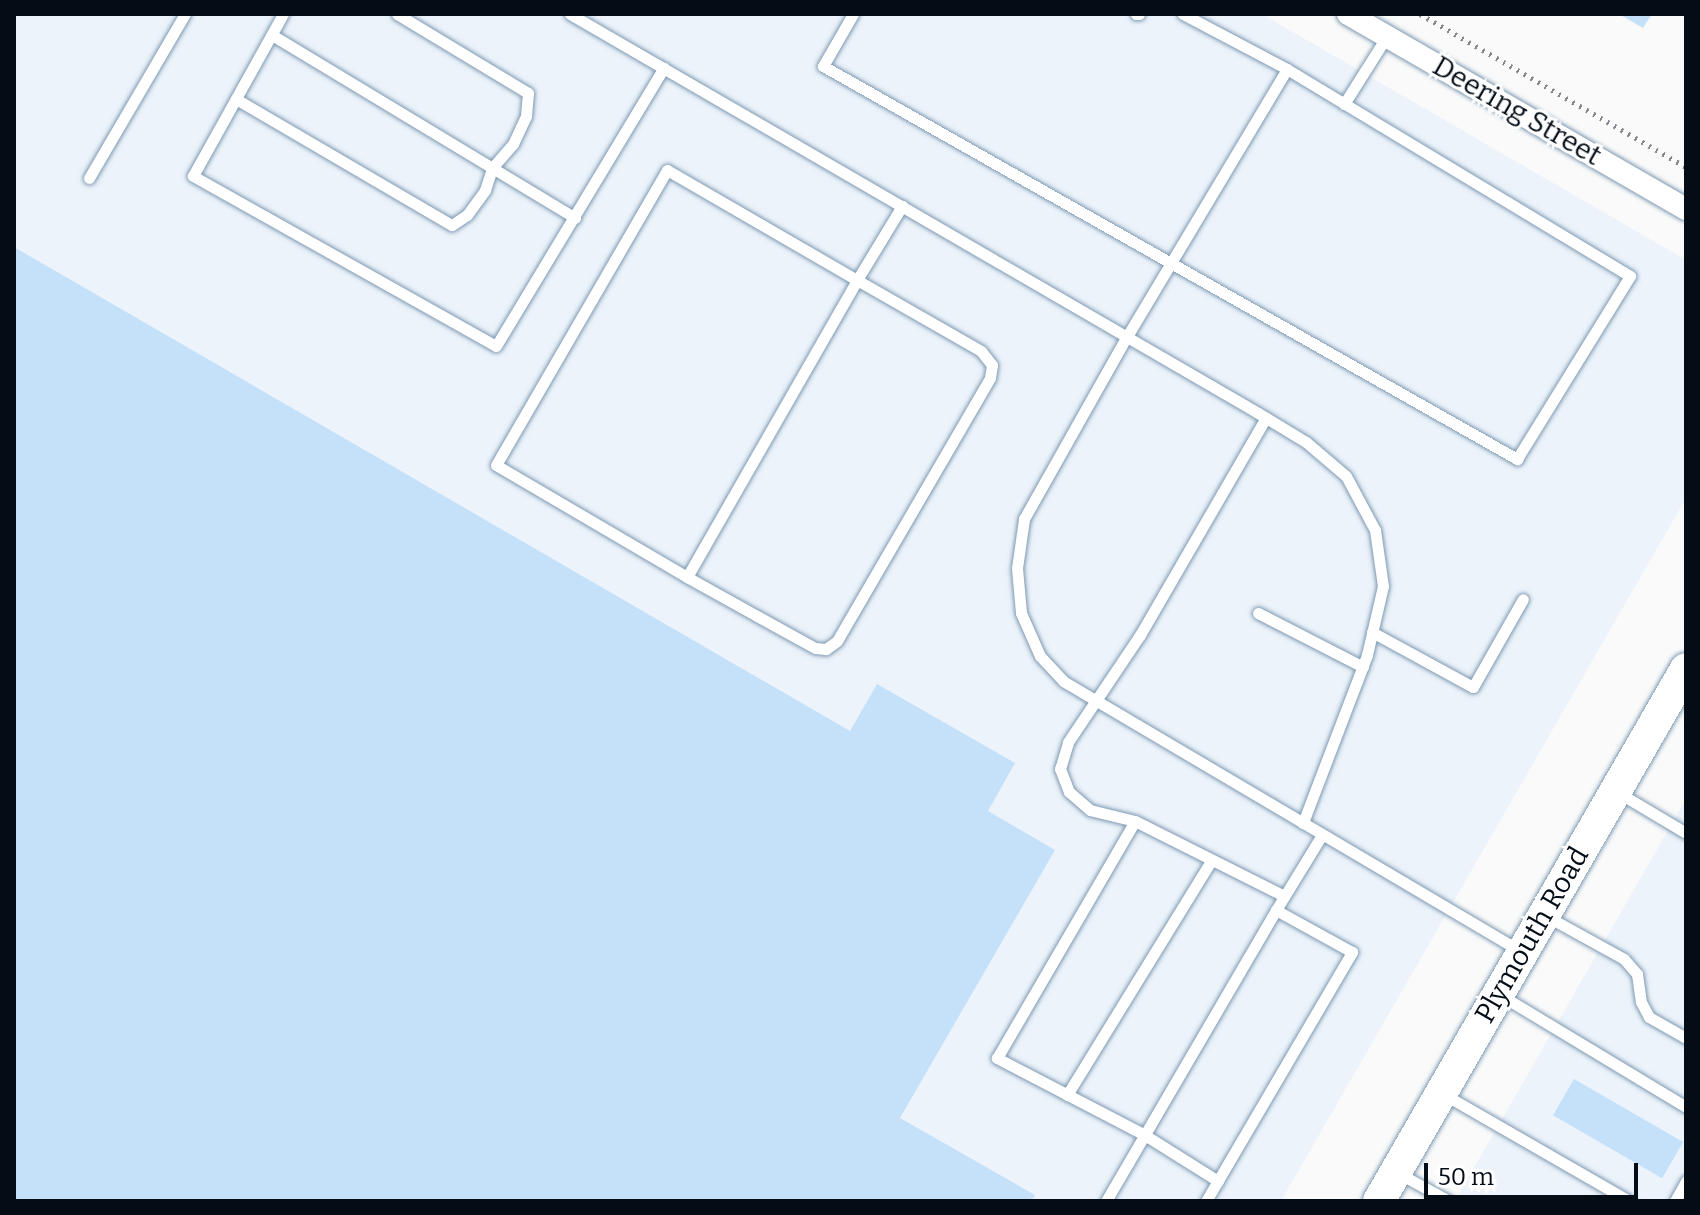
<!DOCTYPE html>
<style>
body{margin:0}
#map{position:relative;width:1700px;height:1215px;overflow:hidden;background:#fafafa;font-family:Bitter,serif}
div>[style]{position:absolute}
.built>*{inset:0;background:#ecf3fa}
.building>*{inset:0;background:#c5e1fa;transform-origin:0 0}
.path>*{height:5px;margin-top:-2.5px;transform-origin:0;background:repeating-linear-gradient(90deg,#84888d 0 2px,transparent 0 8px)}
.roads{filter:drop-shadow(0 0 2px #7d99b2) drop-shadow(0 0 2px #7d99b2)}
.lane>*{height:11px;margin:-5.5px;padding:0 5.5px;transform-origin:5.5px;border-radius:5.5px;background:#fff}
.street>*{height:22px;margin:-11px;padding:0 11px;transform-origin:11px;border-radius:11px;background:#fff}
.secondary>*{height:32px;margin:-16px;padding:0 16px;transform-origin:16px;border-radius:16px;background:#fff}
span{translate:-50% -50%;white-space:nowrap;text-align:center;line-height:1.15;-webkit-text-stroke:6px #fff;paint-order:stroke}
.street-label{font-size:28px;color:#040d16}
.frame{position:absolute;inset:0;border:16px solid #040d16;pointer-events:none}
.scale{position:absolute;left:1424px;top:1163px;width:214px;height:36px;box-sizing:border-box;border:4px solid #040d16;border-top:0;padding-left:10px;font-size:24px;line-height:28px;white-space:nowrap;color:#040d16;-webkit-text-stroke:6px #fff;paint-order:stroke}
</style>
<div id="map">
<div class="built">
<div style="clip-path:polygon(14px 14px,1262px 14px,1686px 260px,1686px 498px,1281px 1201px,14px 1201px)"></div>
<div style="clip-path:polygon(1686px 799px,1686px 1201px,1455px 1201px)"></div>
</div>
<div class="building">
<div style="clip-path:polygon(1619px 14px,1652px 14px,1643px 28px)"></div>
<div style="clip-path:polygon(14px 247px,850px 731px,877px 684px,1015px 763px,988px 811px,1055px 850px,900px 1118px,1035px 1195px,1031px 1201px,14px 1201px)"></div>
<div style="left:1574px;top:1079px;width:126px;height:42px;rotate:30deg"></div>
</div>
<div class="path">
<div style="left:1420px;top:14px;width:307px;rotate:29.9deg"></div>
</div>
<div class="roads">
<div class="lane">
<div style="left:283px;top:14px;width:185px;rotate:119.1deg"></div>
<div style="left:193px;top:176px;width:347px;rotate:29.3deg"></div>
<div style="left:496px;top:346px;width:325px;rotate:-58.9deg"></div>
<div style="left:570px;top:14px;width:795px;rotate:30.11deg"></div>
<div style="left:1258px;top:413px;width:56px;rotate:31.1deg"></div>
<div style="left:1306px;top:442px;width:52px;rotate:40.4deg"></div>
<div style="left:1346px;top:476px;width:61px;rotate:61.8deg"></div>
<div style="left:1375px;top:530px;width:57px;rotate:81.9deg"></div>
<div style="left:1383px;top:586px;width:71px;rotate:103.1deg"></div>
<div style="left:1367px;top:655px;width:180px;rotate:110.9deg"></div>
<div style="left:853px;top:14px;width:60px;rotate:120deg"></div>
<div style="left:823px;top:66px;width:798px;rotate:29.52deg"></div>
<div style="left:1517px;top:459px;width:215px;rotate:-58.3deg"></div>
<div style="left:1630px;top:276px;width:401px;rotate:-148.9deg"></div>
<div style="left:1287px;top:69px;width:118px;rotate:-152.1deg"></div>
<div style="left:1136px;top:14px;width:3px"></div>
<div style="left:272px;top:35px;width:354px;rotate:31.1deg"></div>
<div style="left:1287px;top:69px;width:311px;rotate:120.9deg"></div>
<div style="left:1127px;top:336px;width:210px;rotate:119.4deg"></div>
<div style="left:1024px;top:519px;width:49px;rotate:98.1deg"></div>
<div style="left:1017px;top:568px;width:45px;rotate:84.9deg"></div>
<div style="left:1021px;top:613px;width:47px;rotate:66.2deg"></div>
<div style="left:1040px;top:656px;width:34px;rotate:47deg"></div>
<div style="left:1063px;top:681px;width:533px;rotate:30.56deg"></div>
<div style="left:236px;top:99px;width:250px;rotate:30.3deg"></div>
<div style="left:452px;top:225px;width:18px;rotate:-34deg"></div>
<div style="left:467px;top:215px;width:31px;rotate:-54deg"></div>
<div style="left:485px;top:190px;width:23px;rotate:-72deg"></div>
<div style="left:492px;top:168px;width:32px;rotate:-49deg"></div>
<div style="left:513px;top:144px;width:31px;rotate:-65deg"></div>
<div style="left:526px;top:116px;width:23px;rotate:-85deg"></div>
<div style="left:528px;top:93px;width:153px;rotate:-148.9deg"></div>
<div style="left:1344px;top:104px;width:80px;rotate:-57.7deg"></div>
<div style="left:89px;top:178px;width:190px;rotate:-59.7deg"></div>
<div style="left:687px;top:577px;width:342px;rotate:-60.2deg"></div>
<div style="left:857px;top:280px;width:143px;rotate:29.8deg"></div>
<div style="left:981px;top:351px;width:18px;rotate:52deg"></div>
<div style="left:992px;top:365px;width:13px;rotate:99deg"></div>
<div style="left:990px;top:378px;width:304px;rotate:120.2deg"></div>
<div style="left:837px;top:641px;width:14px;rotate:144deg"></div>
<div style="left:826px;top:649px;width:11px;rotate:-175deg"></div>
<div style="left:815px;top:648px;width:66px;rotate:-151.1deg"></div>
<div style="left:757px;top:616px;width:80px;rotate:-150.9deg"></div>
<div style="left:687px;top:577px;width:221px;rotate:-149.6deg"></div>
<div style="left:496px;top:465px;width:341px;rotate:-59.9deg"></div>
<div style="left:667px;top:170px;width:220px;rotate:30.1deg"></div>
<div style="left:857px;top:280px;width:87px;rotate:-58.7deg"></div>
<div style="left:1258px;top:613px;width:118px;rotate:27.2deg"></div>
<div style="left:1372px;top:632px;width:115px;rotate:28.6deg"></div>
<div style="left:1473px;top:687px;width:101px;rotate:-60.4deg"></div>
<div style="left:1619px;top:793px;width:78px;rotate:30.8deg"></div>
<div style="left:1135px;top:821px;width:46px;rotate:-166.3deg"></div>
<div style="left:1090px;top:810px;width:28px;rotate:-139deg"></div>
<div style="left:1069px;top:792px;width:25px;rotate:-111deg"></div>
<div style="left:1060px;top:769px;width:28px;rotate:-73deg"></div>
<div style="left:1068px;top:742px;width:129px;rotate:-56.1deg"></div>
<div style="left:1140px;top:635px;width:251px;rotate:-59.9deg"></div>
<div style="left:1548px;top:917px;width:87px;rotate:28.9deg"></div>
<div style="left:1624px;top:959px;width:20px;rotate:49deg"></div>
<div style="left:1637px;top:974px;width:28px;rotate:82deg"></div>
<div style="left:1641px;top:1002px;width:17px;rotate:62deg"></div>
<div style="left:1649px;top:1017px;width:43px;rotate:29.6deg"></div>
<div style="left:1502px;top:996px;width:215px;rotate:31.1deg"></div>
<div style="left:1067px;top:1095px;width:275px;rotate:-58.4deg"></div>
<div style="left:1445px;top:1095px;width:212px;rotate:29.9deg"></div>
<div style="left:1400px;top:1174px;width:56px;rotate:28.9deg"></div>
<div style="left:1218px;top:1181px;width:89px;rotate:-147.9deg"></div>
<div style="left:1143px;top:1134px;width:165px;rotate:-152.5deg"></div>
<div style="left:997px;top:1058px;width:274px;rotate:-59.8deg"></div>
<div style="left:1135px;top:821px;width:167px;rotate:26.7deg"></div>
<div style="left:1106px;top:1201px;width:337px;rotate:-59.7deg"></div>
<div style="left:1206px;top:1201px;width:289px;rotate:-59.6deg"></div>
<div style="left:1352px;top:952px;width:87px;rotate:-151.1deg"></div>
<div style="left:1276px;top:910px;width:88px;rotate:-58.5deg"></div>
<div style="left:1675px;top:1201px;width:23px;rotate:-61deg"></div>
</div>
<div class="street">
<div style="left:1348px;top:14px;width:390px;rotate:30deg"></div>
</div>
<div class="secondary">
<div style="left:1379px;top:1201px;width:614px;rotate:-60.01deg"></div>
</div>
</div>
<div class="street-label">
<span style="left:1517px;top:111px;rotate:30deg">Deering Street</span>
<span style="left:1532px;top:935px;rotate:-60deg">Plymouth Road</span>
</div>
<div class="frame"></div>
<div class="scale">50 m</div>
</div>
